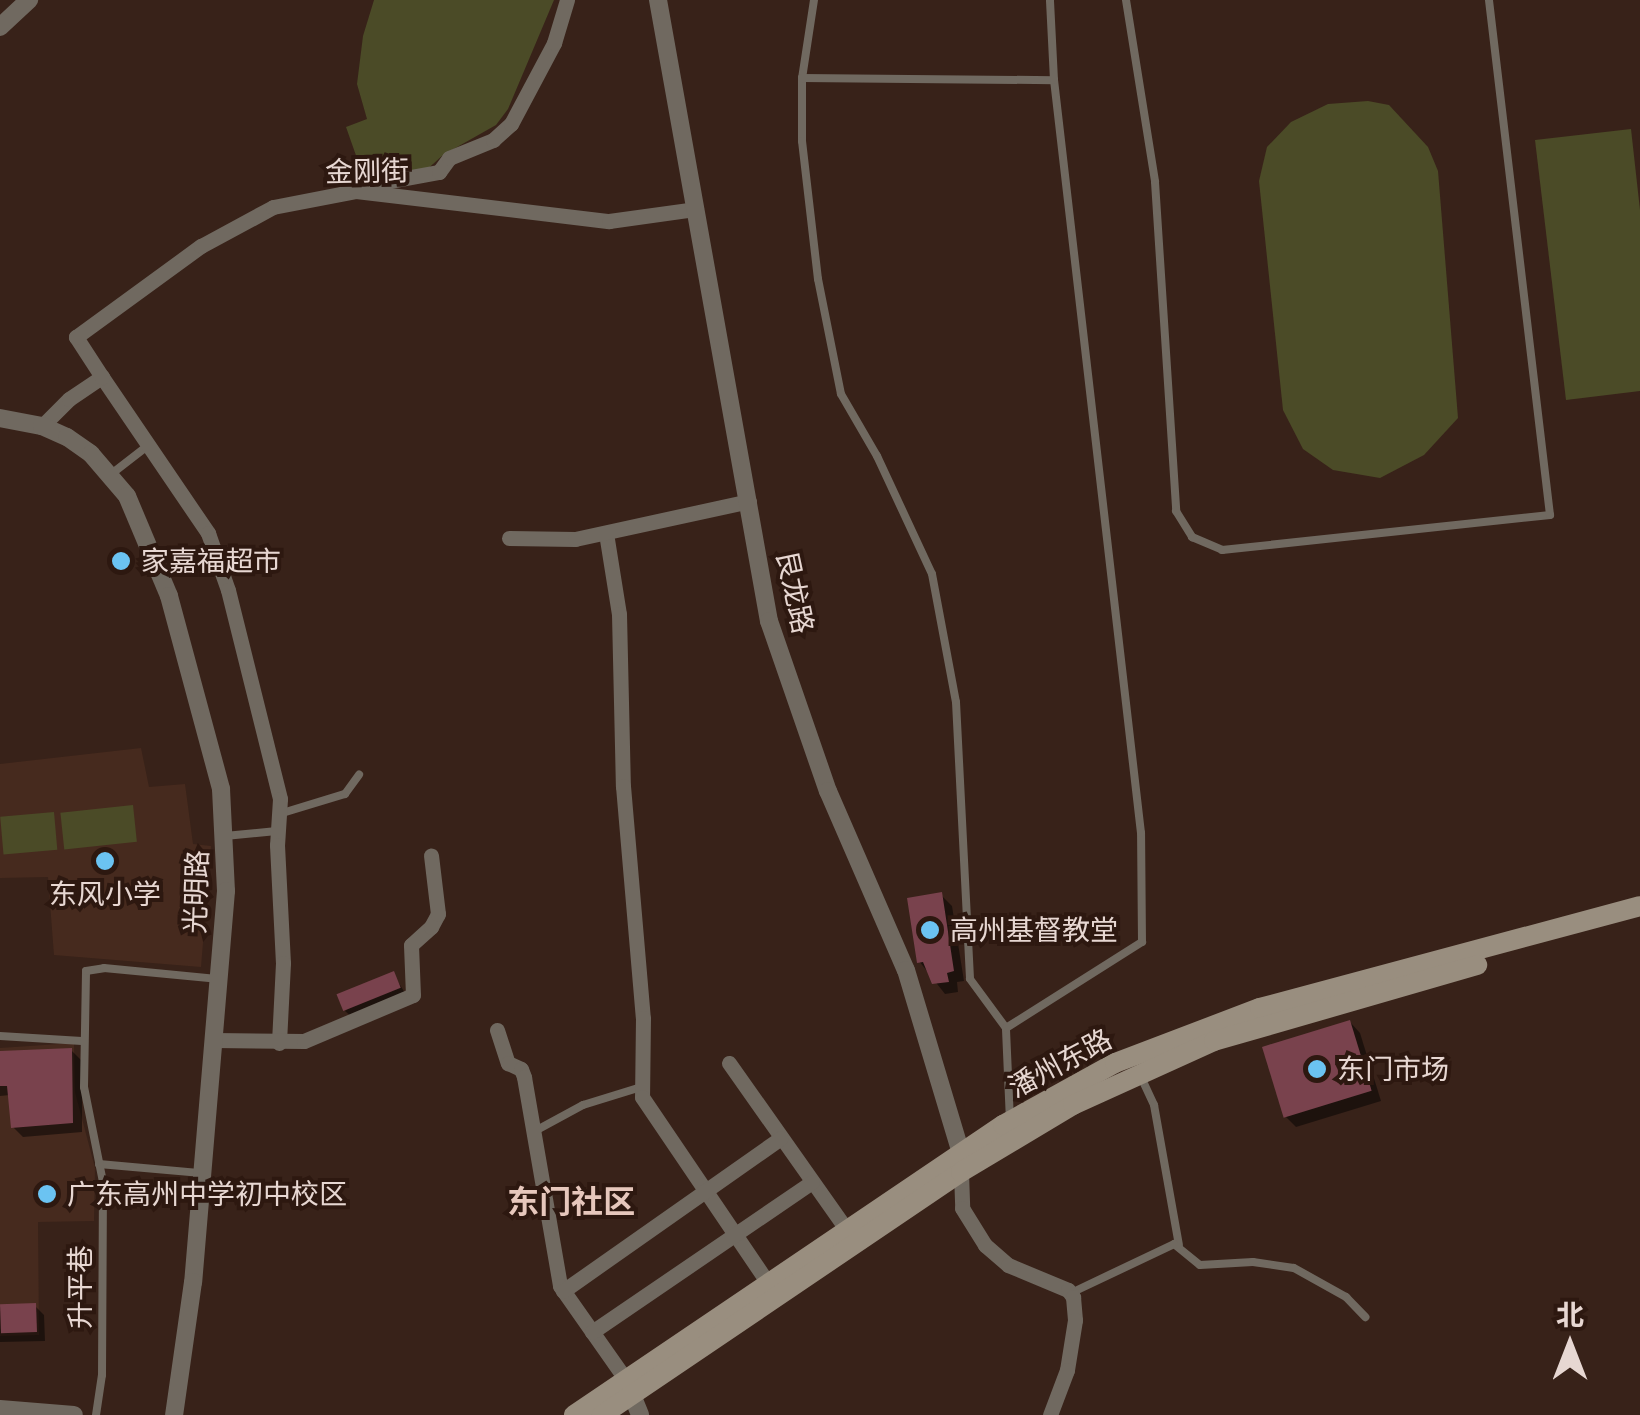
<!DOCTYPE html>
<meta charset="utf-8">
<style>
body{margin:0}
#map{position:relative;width:1640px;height:1415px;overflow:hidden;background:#382219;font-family:"Archivo Narrow","Noto Sans SC",sans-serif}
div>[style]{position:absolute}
.built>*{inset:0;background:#462a1e}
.green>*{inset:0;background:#4b4b27;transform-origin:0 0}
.shadow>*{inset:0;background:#0007}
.building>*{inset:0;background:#79424d;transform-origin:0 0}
.service>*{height:8px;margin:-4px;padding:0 4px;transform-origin:4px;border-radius:4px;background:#706960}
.minor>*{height:15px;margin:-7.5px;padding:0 7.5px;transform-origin:7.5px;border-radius:7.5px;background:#706960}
.tertiary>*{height:18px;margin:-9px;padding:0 9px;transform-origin:9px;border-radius:9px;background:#706960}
.secondary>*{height:20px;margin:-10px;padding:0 10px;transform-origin:10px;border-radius:10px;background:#998e7f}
.dots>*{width:28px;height:28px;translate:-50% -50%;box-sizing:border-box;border:5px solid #2d1810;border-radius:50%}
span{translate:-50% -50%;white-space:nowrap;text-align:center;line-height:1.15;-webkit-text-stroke:8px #2d1810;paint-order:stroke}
.street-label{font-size:28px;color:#e7d7d2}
.poi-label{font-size:28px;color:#e7d7d2}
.left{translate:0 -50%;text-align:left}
.quarter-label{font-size:32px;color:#e6c7bc;font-weight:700}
.north{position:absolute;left:1520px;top:1295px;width:100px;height:100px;-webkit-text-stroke:8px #2d1810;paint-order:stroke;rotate:0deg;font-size:28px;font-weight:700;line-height:40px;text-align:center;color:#e7d7d2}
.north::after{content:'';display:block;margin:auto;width:35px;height:45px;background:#e7d7d2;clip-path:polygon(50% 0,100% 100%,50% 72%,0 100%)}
</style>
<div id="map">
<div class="built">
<div style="clip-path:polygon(141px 748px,149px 787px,185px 784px,193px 844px,211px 846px,201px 967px,54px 955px,48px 877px,0 878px,0 764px)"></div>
<div style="clip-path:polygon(74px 1043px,75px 1092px,95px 1168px,94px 1221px,38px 1222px,39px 1335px,0 1336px,0 1048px)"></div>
</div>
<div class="green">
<div style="clip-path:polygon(374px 0,554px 0,508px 109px,496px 125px,443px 155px,423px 173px,380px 172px,374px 166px,366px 169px,359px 164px,346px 127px,367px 119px,357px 84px,363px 36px)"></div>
<div style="clip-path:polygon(1368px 101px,1389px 105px,1428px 147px,1438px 171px,1458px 418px,1424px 455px,1380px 478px,1333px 470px,1303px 449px,1283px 410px,1259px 181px,1267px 147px,1291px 122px,1328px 104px)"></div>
<div style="clip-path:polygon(1631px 129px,1640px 210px,1640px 391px,1566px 400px,1535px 140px)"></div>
<div style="left:133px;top:805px;width:37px;height:73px;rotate:84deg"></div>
<div style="left:54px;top:812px;width:38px;height:54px;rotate:85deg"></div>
</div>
<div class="shadow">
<div style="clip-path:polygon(941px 895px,952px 906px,964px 981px,957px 982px,958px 992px,945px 994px,919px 961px)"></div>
<div style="clip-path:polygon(393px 974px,407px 996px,353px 1018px,345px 1011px)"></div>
<div style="clip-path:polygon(1350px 1022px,1360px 1033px,1381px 1101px,1296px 1127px,1285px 1116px)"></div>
<div style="clip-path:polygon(71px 1050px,82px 1061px,82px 1132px,23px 1137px,13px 1127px,10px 1095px,0 1096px,0 1055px)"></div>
<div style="clip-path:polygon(35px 1306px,44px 1315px,45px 1341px,0 1342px,0 1307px)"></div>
</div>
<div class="building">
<div style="clip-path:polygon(942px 892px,954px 971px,947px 973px,949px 982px,932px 984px,923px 962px,917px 963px,907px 898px)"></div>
<div style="left:394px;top:971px;width:18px;height:62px;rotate:68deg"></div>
<div style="left:1350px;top:1020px;width:74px;height:92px;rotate:73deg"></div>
<div style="clip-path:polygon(72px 1048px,73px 1123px,11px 1128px,7px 1086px,0 1086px,0 1051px)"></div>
<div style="left:36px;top:1303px;width:29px;height:36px;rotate:88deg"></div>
</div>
<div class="service">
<div style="left:814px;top:0;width:79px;rotate:98.7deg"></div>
<div style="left:802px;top:78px;width:63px;rotate:90deg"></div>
<div style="left:802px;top:141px;width:139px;rotate:83.4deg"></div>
<div style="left:818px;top:279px;width:117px;rotate:78.7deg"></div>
<div style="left:841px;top:394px;width:72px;rotate:59.9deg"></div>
<div style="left:877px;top:456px;width:130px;rotate:65deg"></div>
<div style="left:932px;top:574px;width:130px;rotate:79.4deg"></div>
<div style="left:956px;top:702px;width:277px;rotate:87.1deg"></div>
<div style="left:970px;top:979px;width:61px;rotate:53.7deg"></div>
<div style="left:1126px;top:0;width:184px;rotate:80.9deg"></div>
<div style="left:1155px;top:182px;width:330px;rotate:86.3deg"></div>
<div style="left:1176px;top:511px;width:31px;rotate:58deg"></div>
<div style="left:1192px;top:537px;width:33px;rotate:23deg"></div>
<div style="left:1222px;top:550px;width:330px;rotate:-6.1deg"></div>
<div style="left:1550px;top:515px;width:519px;rotate:-96.76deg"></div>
<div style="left:802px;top:78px;width:252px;rotate:0.5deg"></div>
<div style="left:110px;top:475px;width:51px;rotate:-37.8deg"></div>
<div style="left:279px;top:814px;width:69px;rotate:-16.9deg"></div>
<div style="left:345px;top:794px;width:24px;rotate:-54deg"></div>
<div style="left:225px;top:836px;width:52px;rotate:-5.5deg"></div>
<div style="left:0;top:1036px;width:82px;rotate:3.5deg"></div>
<div style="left:1141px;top:1077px;width:31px;rotate:65deg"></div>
<div style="left:1154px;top:1105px;width:142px;rotate:79.9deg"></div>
<div style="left:1010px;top:1121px;width:93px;rotate:-92.5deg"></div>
<div style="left:1006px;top:1028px;width:161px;rotate:-32.3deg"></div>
<div style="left:1142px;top:942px;width:109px;rotate:-90.5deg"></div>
<div style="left:1141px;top:833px;width:758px;rotate:-96.59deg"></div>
<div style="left:1054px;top:80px;width:80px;rotate:-92.9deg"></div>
<div style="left:535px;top:1131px;width:55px;rotate:-28.4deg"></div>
<div style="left:583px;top:1105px;width:61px;rotate:-17.2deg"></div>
<div style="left:99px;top:1164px;width:100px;rotate:5.1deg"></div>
<div style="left:1071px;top:1293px;width:114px;rotate:-25.4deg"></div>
<div style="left:1174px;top:1244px;width:33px;rotate:39deg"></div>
<div style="left:1200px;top:1265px;width:53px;rotate:-3.2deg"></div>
<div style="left:1253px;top:1262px;width:41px;rotate:8.3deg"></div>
<div style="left:1294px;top:1268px;width:60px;rotate:29.1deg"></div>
<div style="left:1346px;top:1297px;width:28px;rotate:46deg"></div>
<div style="left:96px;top:1415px;width:40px;rotate:-81.5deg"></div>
<div style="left:102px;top:1375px;width:193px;rotate:-89.7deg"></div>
<div style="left:103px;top:1182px;width:97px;rotate:-101.3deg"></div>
<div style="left:84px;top:1087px;width:116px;rotate:-89deg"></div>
<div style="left:86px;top:971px;width:18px;rotate:-9deg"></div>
<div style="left:104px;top:968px;width:116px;rotate:5.5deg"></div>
</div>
<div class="minor">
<div style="left:374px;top:192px;width:19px;rotate:-36deg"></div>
<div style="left:389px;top:181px;width:51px;rotate:-10.2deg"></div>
<div style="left:439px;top:172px;width:17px;rotate:-54deg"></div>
<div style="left:449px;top:158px;width:48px;rotate:-22.2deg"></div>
<div style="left:493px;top:140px;width:24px;rotate:-42deg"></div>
<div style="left:511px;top:124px;width:92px;rotate:-62deg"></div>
<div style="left:554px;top:43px;width:45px;rotate:-73.2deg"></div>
<div style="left:102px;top:377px;width:189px;rotate:55.8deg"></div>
<div style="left:208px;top:533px;width:60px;rotate:70.7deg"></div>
<div style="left:228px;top:590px;width:215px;rotate:76deg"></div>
<div style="left:280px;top:799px;width:46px;rotate:93.7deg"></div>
<div style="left:277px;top:845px;width:118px;rotate:87.1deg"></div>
<div style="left:283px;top:963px;width:80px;rotate:92.9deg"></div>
<div style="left:42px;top:426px;width:38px;rotate:-45deg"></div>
<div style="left:69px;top:399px;width:40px;rotate:-34deg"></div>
<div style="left:102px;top:377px;width:48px;rotate:-123deg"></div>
<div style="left:76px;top:337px;width:155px;rotate:-36.1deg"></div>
<div style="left:201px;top:246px;width:82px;rotate:-28.4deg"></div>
<div style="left:273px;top:207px;width:85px;rotate:-10.9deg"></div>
<div style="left:356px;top:191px;width:255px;rotate:6.8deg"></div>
<div style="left:609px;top:221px;width:88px;rotate:-7.9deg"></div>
<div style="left:606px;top:533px;width:82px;rotate:80.9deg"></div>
<div style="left:619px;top:614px;width:172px;rotate:88.7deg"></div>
<div style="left:623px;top:786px;width:233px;rotate:85.1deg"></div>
<div style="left:643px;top:1018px;width:79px;rotate:90.7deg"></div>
<div style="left:642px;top:1097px;width:232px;rotate:55.9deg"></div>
<div style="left:509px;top:538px;width:66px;rotate:0.9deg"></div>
<div style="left:575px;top:539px;width:178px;rotate:-12.3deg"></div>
<div style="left:497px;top:1030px;width:35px;rotate:72deg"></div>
<div style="left:508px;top:1063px;width:14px;rotate:25deg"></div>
<div style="left:521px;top:1069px;width:9px;rotate:69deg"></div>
<div style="left:524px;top:1077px;width:212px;rotate:80.2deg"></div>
<div style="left:560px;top:1286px;width:115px;rotate:54.9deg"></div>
<div style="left:214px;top:1040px;width:90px;rotate:0.6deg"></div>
<div style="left:304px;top:1041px;width:118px;rotate:-22.9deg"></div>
<div style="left:413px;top:995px;width:50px;rotate:-92.3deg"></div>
<div style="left:411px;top:945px;width:27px;rotate:-42deg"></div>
<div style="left:431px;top:927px;width:15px;rotate:-62deg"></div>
<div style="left:438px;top:914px;width:59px;rotate:-96.8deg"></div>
<div style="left:729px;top:1063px;width:212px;rotate:54.8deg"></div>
<div style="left:961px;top:1172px;width:36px;rotate:88deg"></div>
<div style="left:962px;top:1208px;width:44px;rotate:58.1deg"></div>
<div style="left:985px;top:1245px;width:30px;rotate:41deg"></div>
<div style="left:1008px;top:1265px;width:65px;rotate:22.6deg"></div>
<div style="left:1068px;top:1290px;width:9px;rotate:54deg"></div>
<div style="left:1073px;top:1297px;width:23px;rotate:85deg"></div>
<div style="left:1075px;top:1320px;width:51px;rotate:99.1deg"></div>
<div style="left:1067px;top:1370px;width:48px;rotate:110.7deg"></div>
<div style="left:563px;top:1291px;width:266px;rotate:-35.1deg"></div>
<div style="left:592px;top:1332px;width:266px;rotate:-34.3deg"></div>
</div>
<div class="tertiary">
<div style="left:658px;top:0;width:631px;rotate:79.87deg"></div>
<div style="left:769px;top:621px;width:180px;rotate:70.9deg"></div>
<div style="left:828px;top:791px;width:195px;rotate:66.5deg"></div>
<div style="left:906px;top:970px;width:191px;rotate:73.3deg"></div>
<div style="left:961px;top:1153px;width:12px;rotate:90deg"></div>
<div style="left:0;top:27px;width:40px;rotate:-43deg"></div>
<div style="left:0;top:418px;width:43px;rotate:10.8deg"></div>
<div style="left:42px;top:426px;width:27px;rotate:24deg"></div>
<div style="left:67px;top:437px;width:29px;rotate:35deg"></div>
<div style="left:91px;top:454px;width:55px;rotate:49.4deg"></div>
<div style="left:127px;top:496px;width:108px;rotate:67.2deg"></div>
<div style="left:169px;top:596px;width:200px;rotate:74.9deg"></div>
<div style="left:221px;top:789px;width:102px;rotate:87.2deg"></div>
<div style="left:226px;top:891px;width:392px;rotate:94.8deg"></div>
<div style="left:193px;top:1282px;width:134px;rotate:98.1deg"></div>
<div style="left:628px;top:1385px;width:32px;rotate:68deg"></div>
<div style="left:0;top:1409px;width:74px;rotate:4.6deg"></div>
</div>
<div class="secondary">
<div style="left:574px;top:1415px;width:518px;rotate:-34.06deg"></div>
<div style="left:1003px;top:1125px;width:128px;rotate:-29deg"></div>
<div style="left:1115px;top:1063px;width:155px;rotate:-20.8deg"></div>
<div style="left:1260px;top:1008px;width:393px;rotate:-15deg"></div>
<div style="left:602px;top:1415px;width:434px;rotate:-34.1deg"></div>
<div style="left:961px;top:1172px;width:131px;rotate:-30.9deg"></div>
<div style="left:1073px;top:1105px;width:155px;rotate:-24.4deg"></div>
<div style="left:1214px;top:1041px;width:274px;rotate:-16.1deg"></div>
</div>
<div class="dots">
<div style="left:121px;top:561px;background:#6bc3f2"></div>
<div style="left:105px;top:861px;background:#6bc3f2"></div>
<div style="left:930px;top:930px;background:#6bc3f2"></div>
<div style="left:1317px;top:1069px;background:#6bc3f2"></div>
<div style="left:47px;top:1194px;background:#6bc3f2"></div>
</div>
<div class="street-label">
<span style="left:367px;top:171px;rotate:-1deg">金刚街</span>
<span style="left:795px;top:592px;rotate:78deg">艮龙路</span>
<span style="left:196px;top:892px;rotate:-88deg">光明路</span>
<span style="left:1060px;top:1063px;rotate:-28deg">潘州东路</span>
<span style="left:80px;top:1287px;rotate:-90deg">升平巷</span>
</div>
<div class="poi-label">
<span class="left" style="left:141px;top:561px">家嘉福超市</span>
<span style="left:105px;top:894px">东风小学</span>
<span class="left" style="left:950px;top:930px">高州基督教堂</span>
<span class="left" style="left:1337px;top:1069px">东门市场</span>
<span class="left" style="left:67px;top:1194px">广东高州中学初中校区</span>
</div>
<div class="quarter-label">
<span style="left:571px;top:1202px">东门社区</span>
</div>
<div class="north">北</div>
</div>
